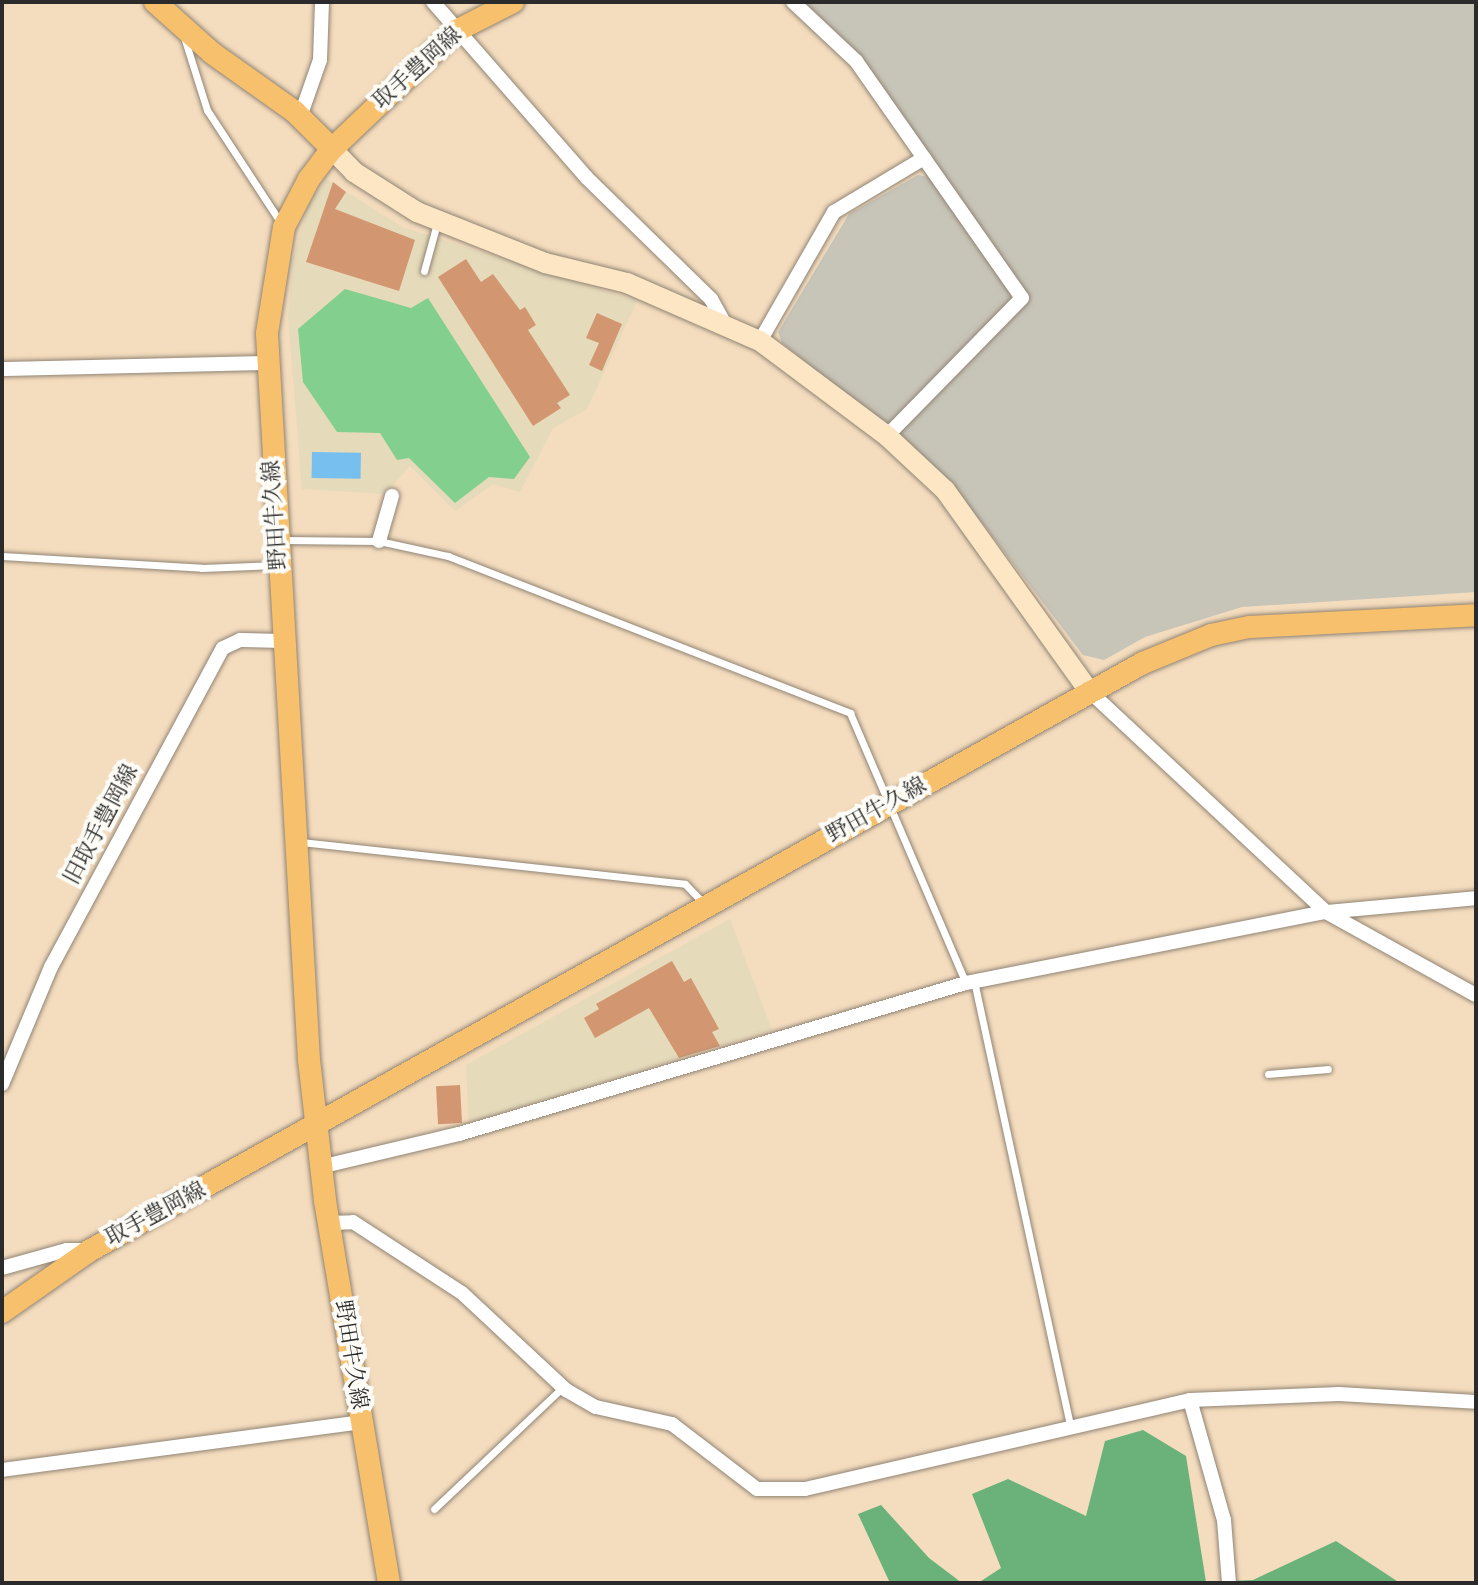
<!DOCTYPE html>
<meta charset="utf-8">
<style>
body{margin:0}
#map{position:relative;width:1478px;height:1585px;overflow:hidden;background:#f4dcbe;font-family:"IM FELL English","Noto Serif JP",serif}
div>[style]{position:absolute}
.built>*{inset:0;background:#e5daba}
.industrial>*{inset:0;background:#c7c4b8}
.green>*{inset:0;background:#83d08e}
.forest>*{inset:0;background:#6ab279}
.water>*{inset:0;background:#77bfef;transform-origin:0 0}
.building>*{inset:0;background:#d29771;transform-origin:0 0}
.roads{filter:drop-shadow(0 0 2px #908474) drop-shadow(0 0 2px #908474)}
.lane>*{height:7px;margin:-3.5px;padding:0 3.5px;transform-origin:3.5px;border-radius:3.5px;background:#fff}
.street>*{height:14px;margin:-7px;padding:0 7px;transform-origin:7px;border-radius:7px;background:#fff}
.secondary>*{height:20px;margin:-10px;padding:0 10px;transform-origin:10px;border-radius:10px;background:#fce6c4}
.primary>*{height:22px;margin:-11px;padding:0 11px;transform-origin:11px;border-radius:11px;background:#f7c06c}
span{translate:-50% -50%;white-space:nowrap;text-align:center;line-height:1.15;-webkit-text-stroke:8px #fdfcf7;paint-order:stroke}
.street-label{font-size:22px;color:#2b2b2b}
.frame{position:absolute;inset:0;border:4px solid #2b2b2b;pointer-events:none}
</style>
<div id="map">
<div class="built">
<div style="clip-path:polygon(326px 179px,402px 227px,637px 301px,587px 409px,553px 428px,520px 492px,493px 484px,455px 511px,410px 466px,385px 494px,302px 489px,288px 316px,293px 259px,308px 206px)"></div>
<div style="clip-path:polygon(730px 919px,772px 1030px,469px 1122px,466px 1065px)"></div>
</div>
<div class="industrial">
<div style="clip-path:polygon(793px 2px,1476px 2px,1476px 592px,1242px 607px,1145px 637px,1104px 660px,1083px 655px,950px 481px,782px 343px,778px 332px,849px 214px,918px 175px,927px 177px,856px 61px)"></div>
</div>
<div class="green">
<div style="clip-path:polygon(345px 289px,411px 308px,428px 298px,530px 457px,514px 479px,489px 477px,455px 503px,409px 458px,397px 460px,380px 433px,337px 432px,303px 382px,298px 329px)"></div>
</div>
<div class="forest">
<div style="clip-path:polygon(1143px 1430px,1186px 1456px,1206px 1582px,1253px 1580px,1336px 1541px,1400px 1583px,978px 1583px,1001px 1568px,972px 1494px,1008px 1479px,1086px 1516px,1105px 1441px)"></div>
<div style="clip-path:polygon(881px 1505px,929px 1558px,962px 1583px,890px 1583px,858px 1514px)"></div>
</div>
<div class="water">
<div style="left:312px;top:452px;width:49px;height:26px;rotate:1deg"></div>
</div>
<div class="building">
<div style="clip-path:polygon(333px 182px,346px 192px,335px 209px,415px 240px,399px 291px,306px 262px)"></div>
<div style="clip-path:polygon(466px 259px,481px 282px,493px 274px,520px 310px,525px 307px,536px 325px,528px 330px,570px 395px,557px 403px,561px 408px,533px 426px,438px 277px)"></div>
<div style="clip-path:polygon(597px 313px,622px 324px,602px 371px,589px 365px,599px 343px,586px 338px)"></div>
<div style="clip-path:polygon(672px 961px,684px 982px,691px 978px,719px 1029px,712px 1032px,720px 1046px,679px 1058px,649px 1008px,595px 1038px,584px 1018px,599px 1009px,596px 1004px)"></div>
<div style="left:460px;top:1085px;width:38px;height:24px;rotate:87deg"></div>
</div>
<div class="roads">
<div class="lane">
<div style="left:184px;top:37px;width:77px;rotate:72.5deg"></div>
<div style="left:207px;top:110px;width:135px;rotate:56.8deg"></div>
<div style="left:424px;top:271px;width:50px;rotate:-74.8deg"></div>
<div style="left:284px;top:540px;width:95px;rotate:0.6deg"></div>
<div style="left:379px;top:541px;width:71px;rotate:12.3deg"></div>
<div style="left:448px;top:556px;width:432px;rotate:21.3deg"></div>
<div style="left:850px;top:713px;width:294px;rotate:66.8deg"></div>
<div style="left:2px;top:556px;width:200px;rotate:3.4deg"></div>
<div style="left:202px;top:568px;width:75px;rotate:-2.3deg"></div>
<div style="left:301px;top:842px;width:386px;rotate:6.2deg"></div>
<div style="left:685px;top:884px;width:29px;rotate:46deg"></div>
<div style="left:974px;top:981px;width:458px;rotate:77.8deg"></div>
<div style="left:1268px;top:1074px;width:60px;rotate:-4.8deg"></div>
<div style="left:434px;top:1509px;width:178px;rotate:-43.4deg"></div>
</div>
<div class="street">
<div style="left:433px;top:2px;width:232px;rotate:48.8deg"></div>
<div style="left:586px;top:177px;width:175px;rotate:44.3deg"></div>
<div style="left:711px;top:299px;width:31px;rotate:61deg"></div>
<div style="left:793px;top:2px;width:86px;rotate:43.1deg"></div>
<div style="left:856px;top:61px;width:289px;rotate:55deg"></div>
<div style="left:1022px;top:298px;width:193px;rotate:134.4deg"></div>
<div style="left:300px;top:117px;width:60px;rotate:-70.7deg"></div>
<div style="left:320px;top:60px;width:58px;rotate:-88deg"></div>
<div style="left:760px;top:341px;width:149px;rotate:-60.2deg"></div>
<div style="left:834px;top:212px;width:105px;rotate:-31deg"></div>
<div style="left:2px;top:369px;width:265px;rotate:-1.3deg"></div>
<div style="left:379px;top:541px;width:47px;rotate:-73.9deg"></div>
<div style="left:1088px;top:690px;width:325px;rotate:43deg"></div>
<div style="left:1326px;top:912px;width:171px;rotate:29deg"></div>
<div style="left:2px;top:1084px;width:127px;rotate:-67.3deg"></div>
<div style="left:51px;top:967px;width:362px;rotate:-61.7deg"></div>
<div style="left:223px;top:648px;width:19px;rotate:-25deg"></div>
<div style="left:240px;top:640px;width:45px;rotate:1.3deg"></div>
<div style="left:320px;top:1167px;width:143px;rotate:-13.4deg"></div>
<div style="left:459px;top:1134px;width:529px;rotate:-16.59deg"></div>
<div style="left:966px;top:983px;width:367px;rotate:-11.2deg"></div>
<div style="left:1326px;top:912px;width:151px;rotate:-5.3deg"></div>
<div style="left:329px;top:1223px;width:24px;rotate:-2deg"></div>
<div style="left:353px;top:1222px;width:130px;rotate:33.1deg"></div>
<div style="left:462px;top:1293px;width:142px;rotate:43deg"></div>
<div style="left:566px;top:1390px;width:34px;rotate:30deg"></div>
<div style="left:596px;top:1407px;width:78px;rotate:12.6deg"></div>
<div style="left:672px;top:1424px;width:107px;rotate:37.4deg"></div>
<div style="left:757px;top:1489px;width:48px"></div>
<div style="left:805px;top:1489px;width:395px;rotate:-13deg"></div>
<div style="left:1190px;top:1400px;width:149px;rotate:-2.3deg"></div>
<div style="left:1339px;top:1394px;width:137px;rotate:3.3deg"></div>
<div style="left:2px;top:1268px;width:67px;rotate:-15.5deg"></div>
<div style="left:67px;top:1250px;width:20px"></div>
<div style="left:1190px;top:1400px;width:125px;rotate:74.2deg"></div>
<div style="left:1224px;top:1520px;width:63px;rotate:85.5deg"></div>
<div style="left:2px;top:1470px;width:362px;rotate:-7.6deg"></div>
</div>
<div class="secondary">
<div style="left:332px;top:149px;width:32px;rotate:46deg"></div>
<div style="left:354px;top:172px;width:75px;rotate:32.4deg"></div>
<div style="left:417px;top:212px;width:138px;rotate:21.7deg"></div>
<div style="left:545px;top:263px;width:84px;rotate:13.7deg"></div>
<div style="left:627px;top:283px;width:145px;rotate:23.6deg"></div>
<div style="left:760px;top:341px;width:159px;rotate:36.8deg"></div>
<div style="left:887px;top:436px;width:79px;rotate:43deg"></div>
<div style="left:945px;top:490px;width:246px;rotate:54.4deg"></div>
</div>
<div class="primary">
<div style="left:155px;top:2px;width:76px;rotate:41.8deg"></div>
<div style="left:212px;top:53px;width:102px;rotate:35.4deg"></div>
<div style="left:295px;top:112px;width:52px;rotate:45deg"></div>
<div style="left:2px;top:1312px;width:106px;rotate:-35deg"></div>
<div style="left:89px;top:1251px;width:1207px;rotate:-29.16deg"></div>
<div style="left:1143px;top:663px;width:74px;rotate:-22.4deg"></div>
<div style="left:1211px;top:635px;width:40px;rotate:-12deg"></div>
<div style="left:1250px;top:627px;width:226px;rotate:-3deg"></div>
<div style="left:389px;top:1583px;width:388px;rotate:-99.5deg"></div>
<div style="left:325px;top:1200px;width:141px;rotate:-96.5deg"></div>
<div style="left:309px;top:1060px;width:728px;rotate:-93.31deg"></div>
<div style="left:267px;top:333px;width:107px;rotate:-80.9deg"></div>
<div style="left:284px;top:227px;width:54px;rotate:-62.5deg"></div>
<div style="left:309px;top:179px;width:38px;rotate:-53deg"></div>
<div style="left:332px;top:149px;width:171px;rotate:-43.6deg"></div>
<div style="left:456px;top:31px;width:64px;rotate:-27deg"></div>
</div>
</div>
<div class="street-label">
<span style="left:418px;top:69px;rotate:-42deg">取手豊岡線</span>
<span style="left:276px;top:515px;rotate:-94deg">野田牛久線</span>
<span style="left:877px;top:811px;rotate:-29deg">野田牛久線</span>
<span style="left:102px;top:825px;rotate:-62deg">旧取手豊岡線</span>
<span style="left:156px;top:1215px;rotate:-28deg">取手豊岡線</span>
<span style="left:350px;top:1355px;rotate:81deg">野田牛久線</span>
</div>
<div class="frame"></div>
</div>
